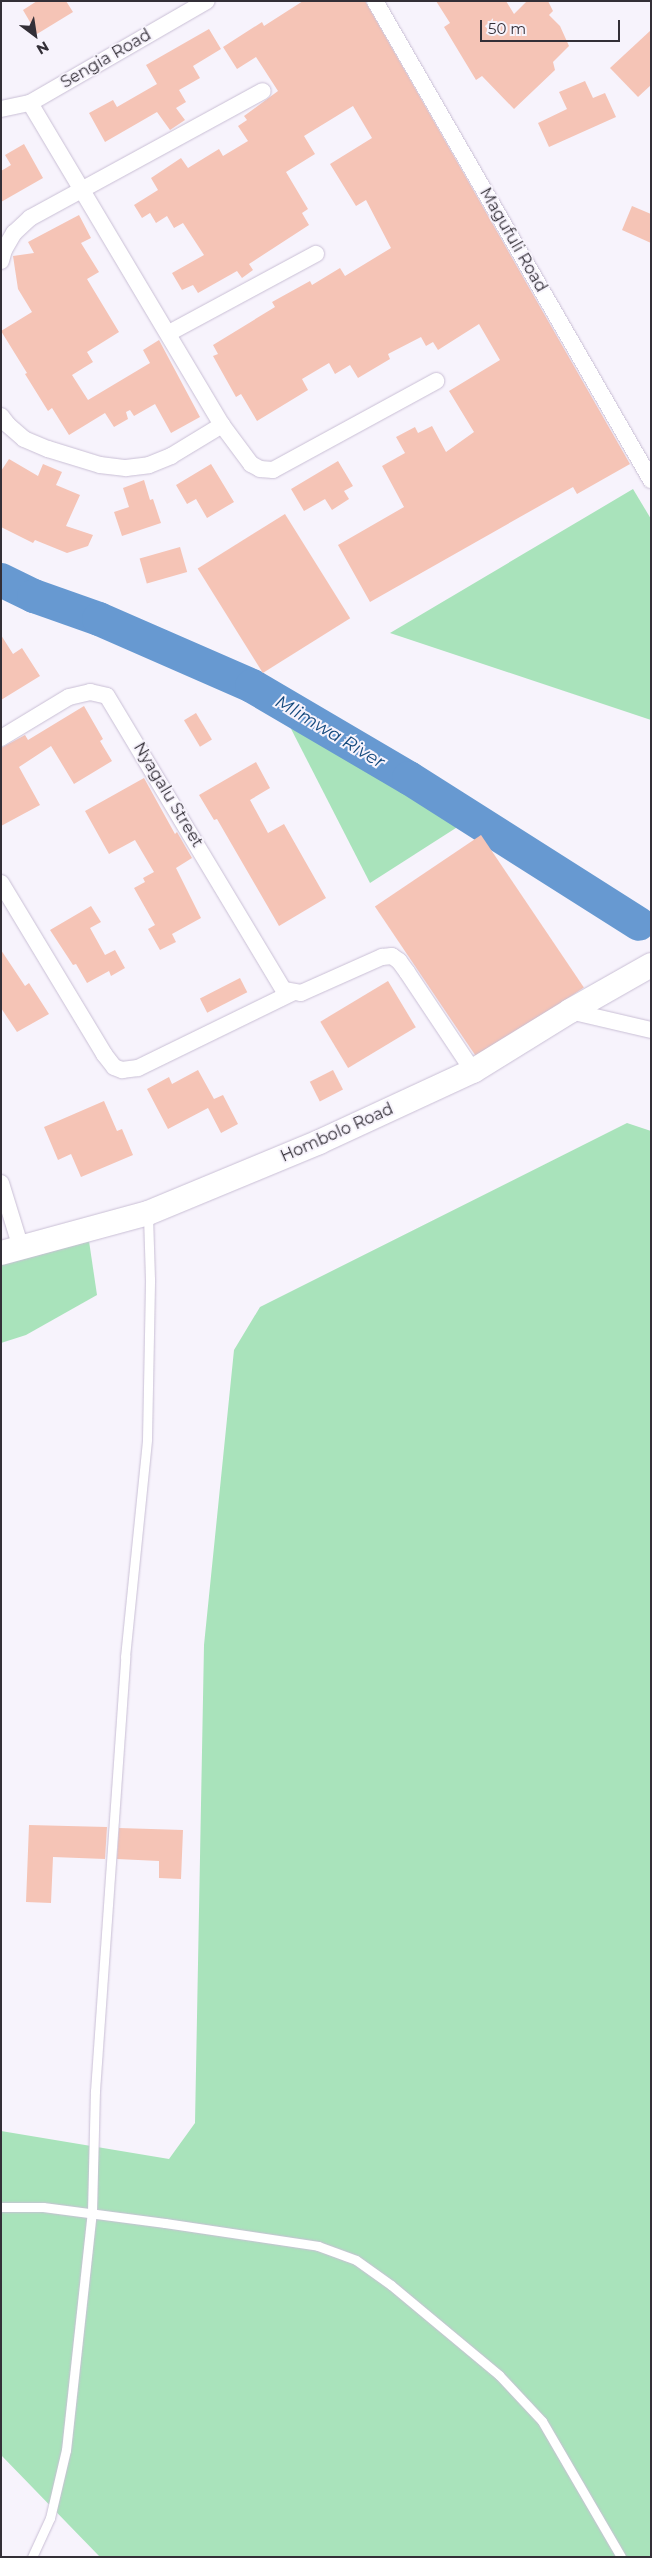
<!DOCTYPE html>
<style>
body{margin:0}
#map{position:relative;width:652px;height:2558px;overflow:hidden;background:#f7f3fc;font-family:Montserrat,sans-serif}
div>[style]{position:absolute}
.green>*{inset:0;background:#a9e3bb}
.river>*{height:34px;margin:-17px;padding:0 17px;transform-origin:17px;border-radius:17px;background:#6799d1}
.building>*{inset:0;background:#f5c4b6;transform-origin:0 0}
.roads{filter:drop-shadow(0 0 1px #c9bfd5) drop-shadow(0 0 1px #c9bfd5)}
.lane>*{height:9px;margin:-4.5px;padding:0 4.5px;transform-origin:4.5px;border-radius:4.5px;background:#fff}
.street>*{height:16px;margin:-8px;padding:0 8px;transform-origin:8px;border-radius:8px;background:#fff}
.secondary>*{height:24px;margin:-12px;padding:0 12px;transform-origin:12px;border-radius:12px;background:#fff}
span{translate:-50% -50%;white-space:nowrap;text-align:center;line-height:1.15;-webkit-text-stroke:4px #f7f3fc;paint-order:stroke}
.street-label{font-size:16px;color:#332f37}
.water-label{font-size:18px;color:#14497d;font-style:italic}
.frame{position:absolute;inset:0;border:2px solid #332f37;pointer-events:none}
.north{position:absolute;left:10px;top:10px;width:50px;height:50px;-webkit-text-stroke:4px #f7f3fc;paint-order:stroke;rotate:149deg;font-size:14px;font-weight:700;line-height:20px;text-align:center;color:#332f37}
.north::after{content:'';display:block;margin:auto;width:18px;height:22px;background:#332f37;clip-path:polygon(50% 0,100% 100%,50% 72%,0 100%)}
.scale{position:absolute;left:480px;top:20px;width:140px;height:22px;box-sizing:border-box;border:2px solid #332f37;border-top:0;padding-left:6px;font-size:15px;line-height:18px;white-space:nowrap;color:#332f37;-webkit-text-stroke:4px #f7f3fc;paint-order:stroke}
</style>
<div id="map">
<div class="green">
<div style="clip-path:polygon(633px 489px,651px 519px,651px 720px,390px 633px)"></div>
<div style="clip-path:polygon(286px 719px,459px 826px,370px 883px)"></div>
<div style="clip-path:polygon(627px 1123px,651px 1131px,651px 2557px,100px 2557px,1px 2455px,1px 2131px,169px 2159px,195px 2123px,204px 1645px,234px 1350px,260px 1307px)"></div>
<div style="clip-path:polygon(89px 1241px,97px 1295px,26px 1335px,1px 1343px,1px 1265px)"></div>
</div>
<div class="river">
<div style="left:1px;top:580px;width:37px;rotate:26deg"></div>
<div style="left:34px;top:596px;width:69px;rotate:19.5deg"></div>
<div style="left:99px;top:619px;width:167px;rotate:23.6deg"></div>
<div style="left:252px;top:686px;width:182px;rotate:30.4deg"></div>
<div style="left:409px;top:778px;width:272px;rotate:32.4deg"></div>
</div>
<div class="building">
<div style="clip-path:polygon(37px 1px,66px 1px,73px 12px,37px 34px,23px 10px)"></div>
<div style="clip-path:polygon(303px 1px,365px 1px,630px 464px,577px 494px,573px 487px,370px 602px,338px 545px,404px 507px,382px 466px,405px 453px,396px 437px,415px 427px,418px 433px,432px 426px,446px 452px,474px 432px,449px 391px,500px 360px,479px 324px,438px 350px,433px 342px,426px 346px,421px 337px,388px 354px,390px 359px,358px 378px,350px 365px,335px 374px,329px 363px,302px 379px,308px 390px,257px 421px,241px 394px,236px 397px,213px 356px,218px 354px,213px 345px,275px 307px,272px 302px,310px 281px,312px 285px,340px 268px,345px 276px,391px 248px,366px 200px,356px 206px,330px 164px,372px 138px,353px 106px,304px 136px,315px 154px,286px 172px,308px 209px,302px 213px,309px 225px,249px 264px,253px 270px,242px 278px,237px 271px,198px 293px,193px 285px,182px 290px,172px 273px,204px 255px,183px 223px,174px 228px,167px 216px,156px 223px,150px 213px,142px 218px,134px 205px,158px 190px,151px 178px,181px 158px,188px 168px,219px 149px,223px 156px,248px 141px,238px 126px,247px 120px,244px 116px,278px 91px,256px 57px,237px 69px,223px 47px,262px 22px,264px 26px)"></div>
<div style="clip-path:polygon(436px 1px,506px 1px,514px 14px,527px 1px,548px 1px,553px 11px,549px 15px,560px 26px,569px 46px,553px 62px,555px 70px,514px 109px,482px 76px,476px 80px,444px 27px,450px 23px)"></div>
<div style="clip-path:polygon(209px 29px,221px 49px,193px 66px,200px 78px,179px 90px,186px 102px,176px 108px,185px 120px,170px 130px,157px 112px,105px 142px,89px 113px,113px 100px,117px 107px,157px 84px,146px 65px)"></div>
<div style="clip-path:polygon(651px 30px,651px 85px,638px 97px,610px 68px)"></div>
<div style="clip-path:polygon(585px 81px,593px 98px,605px 93px,616px 117px,549px 147px,538px 123px,567px 109px,559px 92px)"></div>
<div style="clip-path:polygon(24px 144px,43px 178px,1px 202px,1px 171px,11px 165px,5px 155px)"></div>
<div style="clip-path:polygon(632px 206px,651px 214px,651px 243px,622px 230px)"></div>
<div style="clip-path:polygon(79px 215px,91px 238px,81px 243px,99px 272px,87px 279px,119px 332px,87px 352px,93px 362px,72px 375px,88px 400px,150px 363px,143px 350px,159px 340px,200px 417px,171px 433px,155px 404px,134px 416px,130px 410px,126px 412px,128px 419px,114px 427px,105px 413px,69px 435px,52px 408px,48px 411px,25px 374px,27px 373px,1px 331px,32px 312px,18px 289px,13px 256px,34px 253px,28px 242px)"></div>
<div style="clip-path:polygon(9px 459px,38px 476px,43px 464px,62px 472px,56px 485px,80px 495px,66px 526px,93px 535px,88px 546px,67px 553px,35px 540px,33px 543px,1px 527px,1px 471px)"></div>
<div style="clip-path:polygon(338px 461px,353px 486px,344px 491px,349px 499px,332px 510px,325px 499px,304px 511px,291px 489px)"></div>
<div style="clip-path:polygon(211px 464px,234px 502px,207px 518px,196px 499px,187px 504px,176px 485px)"></div>
<div style="clip-path:polygon(144px 480px,150px 500px,153px 499px,161px 523px,122px 536px,114px 512px,129px 507px,123px 488px)"></div>
<div style="left:285px;top:514px;width:123px;height:103px;rotate:58deg"></div>
<div style="left:180px;top:547px;width:26px;height:42px;rotate:74deg"></div>
<div style="clip-path:polygon(1px 635px,13px 654px,22px 648px,40px 676px,1px 700px)"></div>
<div style="clip-path:polygon(84px 706px,103px 739px,100px 741px,112px 761px,74px 784px,51px 746px,19px 767px,40px 805px,1px 826px,1px 748px,25px 735px,28px 740px)"></div>
<div style="left:196px;top:713px;width:31px;height:14px;rotate:59deg"></div>
<div style="clip-path:polygon(256px 762px,270px 788px,250px 800px,268px 833px,284px 824px,326px 898px,279px 926px,217px 819px,214px 820px,199px 795px)"></div>
<div style="clip-path:polygon(144px 778px,175px 834px,177px 832px,192px 858px,176px 868px,201px 918px,172px 934px,176px 942px,160px 950px,148px 929px,155px 925px,134px 888px,145px 882px,143px 878px,154px 872px,135px 840px,109px 854px,85px 811px)"></div>
<div style="left:481px;top:835px;width:184px;height:128px;rotate:56deg"></div>
<div style="clip-path:polygon(91px 906px,101px 922px,90px 928px,105px 955px,115px 950px,125px 968px,111px 976px,109px 971px,87px 983px,76px 964px,73px 965px,50px 930px)"></div>
<div style="clip-path:polygon(1px 950px,25px 986px,29px 983px,49px 1014px,17px 1032px,1px 1008px)"></div>
<div style="left:240px;top:978px;width:16px;height:45px;rotate:63deg"></div>
<div style="left:388px;top:981px;width:54px;height:79px;rotate:59deg"></div>
<div style="clip-path:polygon(198px 1070px,214px 1099px,223px 1095px,238px 1124px,221px 1133px,208px 1108px,168px 1129px,147px 1089px,169px 1077px,172px 1084px)"></div>
<div style="left:333px;top:1070px;width:22px;height:26px;rotate:63deg"></div>
<div style="clip-path:polygon(104px 1101px,117px 1131px,122px 1129px,133px 1155px,81px 1177px,71px 1154px,58px 1160px,44px 1127px)"></div>
<div style="clip-path:polygon(29px 1825px,107px 1827px,105px 1859px,53px 1857px,51px 1903px,26px 1902px)"></div>
<div style="clip-path:polygon(119px 1828px,183px 1830px,181px 1879px,159px 1878px,159px 1861px,117px 1859px)"></div>
</div>
<div class="roads">
<div class="lane">
<div style="left:1px;top:2207px;width:42px"></div>
<div style="left:43px;top:2207px;width:123px;rotate:7.5deg"></div>
<div style="left:165px;top:2223px;width:155px;rotate:8.5deg"></div>
<div style="left:318px;top:2246px;width:40px;rotate:20.2deg"></div>
<div style="left:356px;top:2260px;width:43px;rotate:35.5deg"></div>
<div style="left:391px;top:2285px;width:141px;rotate:39.8deg"></div>
<div style="left:499px;top:2375px;width:63px;rotate:46.9deg"></div>
<div style="left:542px;top:2421px;width:157px;rotate:59.8deg"></div>
<div style="left:32px;top:2557px;width:43px;rotate:-65.2deg"></div>
<div style="left:50px;top:2518px;width:70px;rotate:-76.8deg"></div>
<div style="left:66px;top:2450px;width:239px;rotate:-83.8deg"></div>
<div style="left:92px;top:2212px;width:121px;rotate:-88.6deg"></div>
<div style="left:95px;top:2091px;width:435px;rotate:-86deg"></div>
<div style="left:125px;top:1657px;width:219px;rotate:-84.2deg"></div>
<div style="left:147px;top:1439px;width:160px;rotate:-88.9deg"></div>
<div style="left:150px;top:1279px;width:65px;rotate:-91.8deg"></div>
</div>
<div class="street">
<div style="left:375px;top:1px;width:553px;rotate:60.05deg"></div>
<div style="left:30px;top:103px;width:375px;rotate:59.2deg"></div>
<div style="left:222px;top:425px;width:49px;rotate:53.4deg"></div>
<div style="left:251px;top:464px;width:10px;rotate:29deg"></div>
<div style="left:260px;top:469px;width:13px;rotate:4deg"></div>
<div style="left:273px;top:470px;width:186px;rotate:-28.6deg"></div>
<div style="left:1px;top:109px;width:30px;rotate:-12deg"></div>
<div style="left:30px;top:103px;width:204px;rotate:-30deg"></div>
<div style="left:1px;top:261px;width:11px;rotate:-75deg"></div>
<div style="left:4px;top:250px;width:20px;rotate:-60deg"></div>
<div style="left:14px;top:233px;width:22px;rotate:-43deg"></div>
<div style="left:30px;top:218px;width:265px;rotate:-28.6deg"></div>
<div style="left:169px;top:333px;width:167px;rotate:-28.3deg"></div>
<div style="left:1px;top:416px;width:11px;rotate:52deg"></div>
<div style="left:8px;top:425px;width:21px;rotate:41deg"></div>
<div style="left:24px;top:439px;width:26px;rotate:23deg"></div>
<div style="left:48px;top:449px;width:54px;rotate:17.1deg"></div>
<div style="left:100px;top:465px;width:26px;rotate:7deg"></div>
<div style="left:126px;top:468px;width:23px;rotate:-7deg"></div>
<div style="left:149px;top:465px;width:24px;rotate:-22deg"></div>
<div style="left:171px;top:456px;width:60px;rotate:-31.3deg"></div>
<div style="left:1px;top:738px;width:79px;rotate:-31.1deg"></div>
<div style="left:69px;top:697px;width:22px;rotate:-13deg"></div>
<div style="left:90px;top:692px;width:17px;rotate:13deg"></div>
<div style="left:107px;top:696px;width:343px;rotate:59deg"></div>
<div style="left:284px;top:990px;width:17px;rotate:10deg"></div>
<div style="left:301px;top:993px;width:89px;rotate:-24deg"></div>
<div style="left:382px;top:957px;width:10px;rotate:-6deg"></div>
<div style="left:392px;top:956px;width:9px;rotate:36deg"></div>
<div style="left:399px;top:961px;width:14px;rotate:54deg"></div>
<div style="left:407px;top:972px;width:119px;rotate:56.3deg"></div>
<div style="left:1px;top:883px;width:200px;rotate:58.9deg"></div>
<div style="left:104px;top:1054px;width:16px;rotate:52deg"></div>
<div style="left:114px;top:1067px;width:9px;rotate:21deg"></div>
<div style="left:122px;top:1070px;width:16px;rotate:-7deg"></div>
<div style="left:138px;top:1068px;width:171px;rotate:-26deg"></div>
<div style="left:570px;top:1011px;width:83px;rotate:13.2deg"></div>
<div style="left:1px;top:1183px;width:68px;rotate:72.9deg"></div>
</div>
<div class="secondary">
<div style="left:1px;top:1253px;width:152px;rotate:-15.2deg"></div>
<div style="left:148px;top:1213px;width:185px;rotate:-22.5deg"></div>
<div style="left:319px;top:1142px;width:170px;rotate:-24.8deg"></div>
<div style="left:473px;top:1071px;width:114px;rotate:-31.7deg"></div>
<div style="left:570px;top:1011px;width:93px;rotate:-29.6deg"></div>
</div>
</div>
<div class="street-label">
<span style="left:106px;top:59px;rotate:-30deg">Sengia Road</span>
<span style="left:513px;top:240px;rotate:60deg">Magufuli Road</span>
<span style="left:168px;top:795px;rotate:59deg">Nyagalu Street</span>
<span style="left:337px;top:1133px;rotate:-24deg">Hombolo Road</span>
</div>
<div class="water-label">
<span style="left:330px;top:732px;rotate:31deg">Mlimwa River</span>
</div>
<div class="frame"></div>
<div class="north">N</div>
<div class="scale">50 m</div>
</div>
